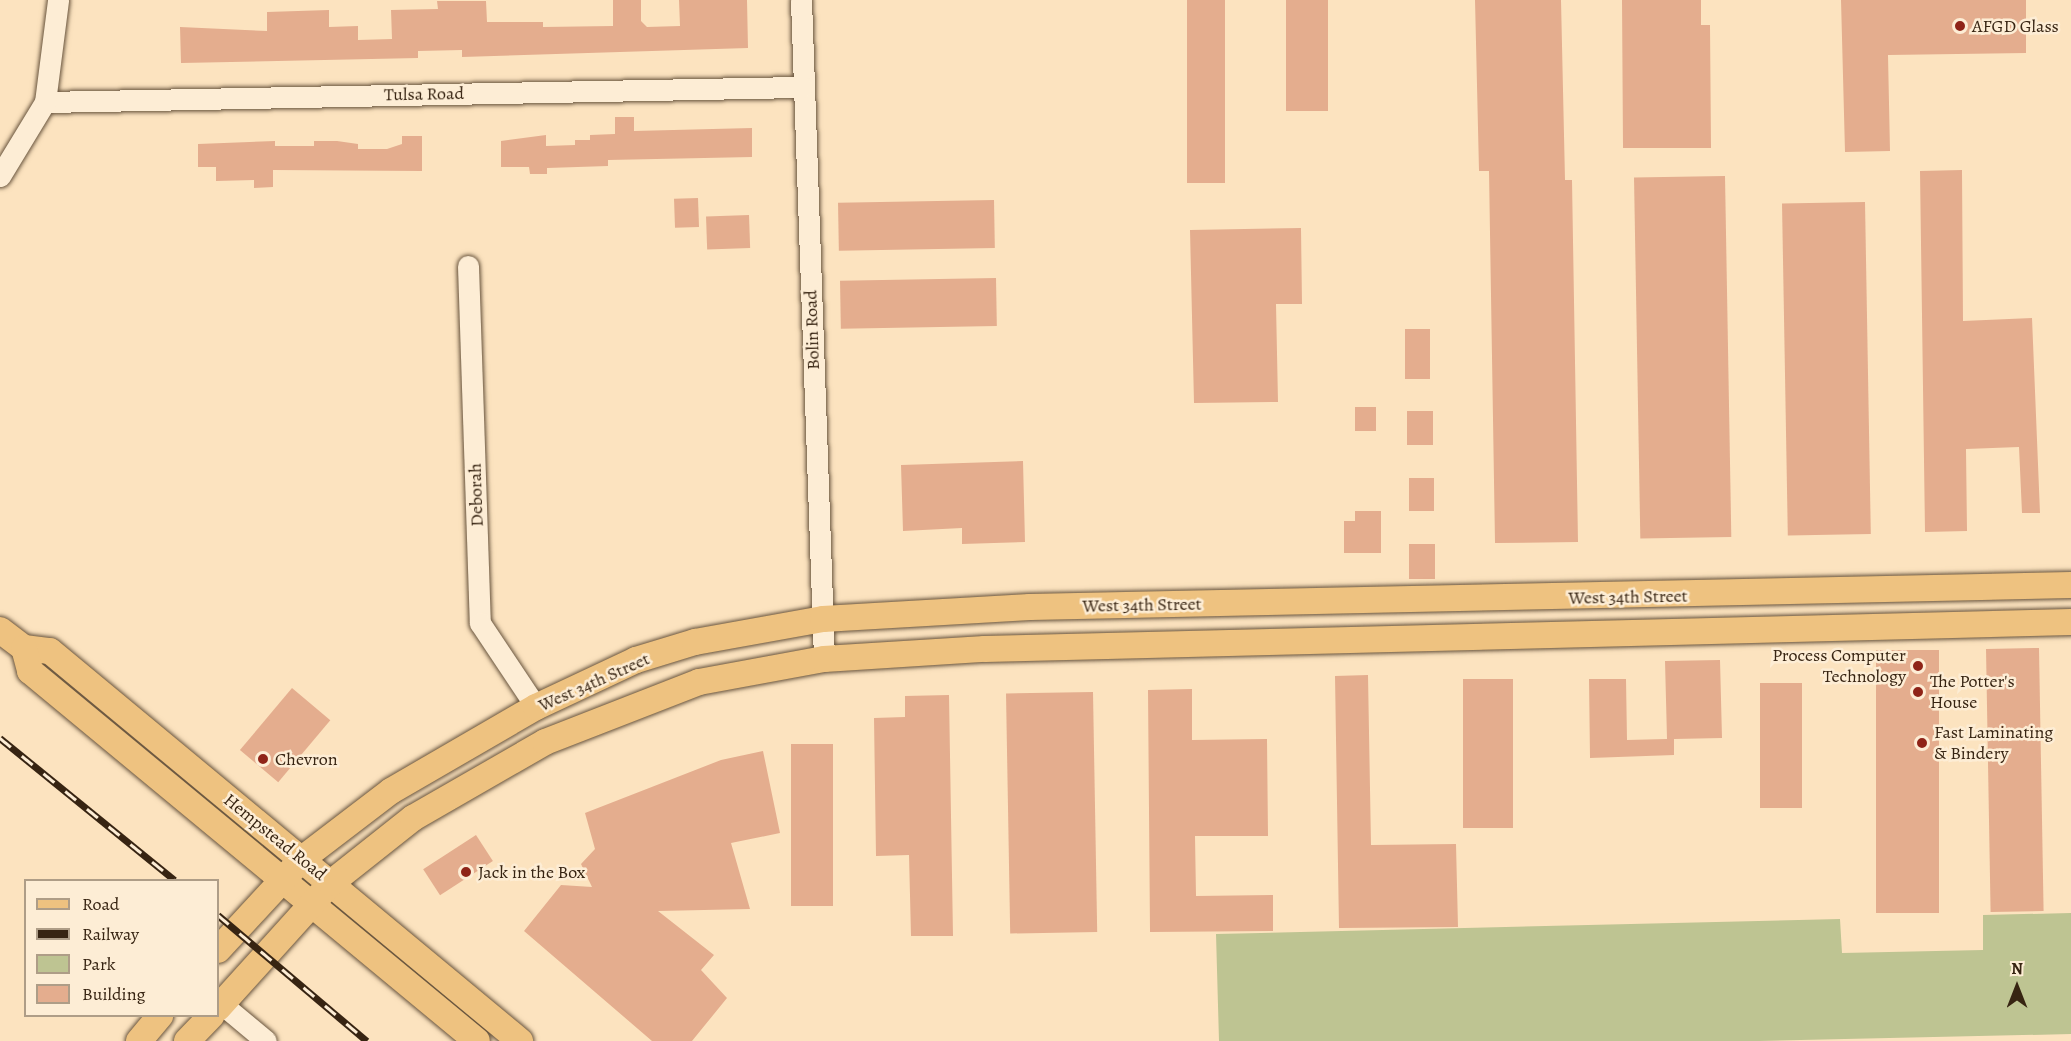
<!DOCTYPE html>
<style>
body{margin:0}
#map{position:relative;width:2071px;height:1041px;overflow:hidden;background:#fce3bf;font-family:Alegreya,serif}
div>[style]{position:absolute}
.green>*{inset:0;background:#bec492}
.building>*{inset:0;background:#e4ad8e;transform-origin:0 0}
.roads{filter:drop-shadow(0 0 2px #68543d) drop-shadow(0 0 2px #68543d)}
.minor>*{height:21px;margin:-10.5px;padding:0 10.5px;transform-origin:10.5px;border-radius:10.5px;background:#fdedd5}
.major>*{height:26px;margin:-13px;padding:0 13px;transform-origin:13px;border-radius:13px;background:#eec280}
.rail>*{height:7px;margin-top:-3.5px;transform-origin:0;background:repeating-linear-gradient(90deg,#fdedd5 0 14px,#372412 0 28px);box-sizing:border-box;border-block:2px solid #372412}
.dots>*{width:16px;height:16px;translate:-50% -50%;box-sizing:border-box;border:3px solid #fdedd5;border-radius:50%}
span{translate:-50% -50%;white-space:nowrap;text-align:center;line-height:1.15;-webkit-text-stroke:5px #fdedd5;paint-order:stroke}
.poi-label{font-size:18px;color:#372412}
.left{translate:0 -50%;text-align:left}
.right{translate:-100% -50%;text-align:right}
.street-label{font-size:18px;color:#372412}
.legend{position:absolute;left:24px;top:879px;width:195px;height:138px;box-sizing:border-box;background:#fdedd5;border:2px solid #ae9d87;margin:0;padding:8px 10px;list-style:none;font-size:18px;color:#372412}
.legend li{display:flex;align-items:center;gap:12px;height:30px}
.legend b{width:30px;border:2px solid #ae9d87}
.north{position:absolute;left:1987px;top:957px;width:60px;height:60px;-webkit-text-stroke:4px #fdedd5;paint-order:stroke;rotate:0deg;font-size:16px;font-weight:700;line-height:24px;text-align:center;color:#372412}
.north::after{content:'';display:block;margin:auto;width:21px;height:27px;background:#372412;clip-path:polygon(50% 0,100% 100%,50% 72%,0 100%)}
</style>
<div id="map">
<div class="green">
<div style="clip-path:polygon(2071px 913px,2071px 1034px,1759px 1041px,1219px 1041px,1216px 934px,1840px 919px,1842px 953px,1983px 950px,1983px 915px)"></div>
</div>
<div class="building">
<div style="clip-path:polygon(613px 0,641px 0,641px 21px,647px 27px,680px 26px,679px 0,747px 0,748px 48px,462px 57px,462px 50px,418px 51px,418px 58px,181px 63px,180px 27px,267px 31px,267px 12px,329px 10px,329px 27px,358px 26px,358px 40px,392px 39px,391px 10px,438px 9px,437px 1px,486px 1px,487px 22px,543px 22px,543px 27px,613px 26px)"></div>
<div style="left:1187px;top:0;width:38px;height:183px"></div>
<div style="left:1286px;top:0;width:42px;height:111px"></div>
<div style="clip-path:polygon(1475px 0,1561px 0,1565px 180px,1572px 180px,1578px 542px,1495px 543px,1489px 171px,1479px 171px)"></div>
<div style="clip-path:polygon(1622px 0,1701px 0,1701px 25px,1710px 25px,1711px 148px,1623px 148px)"></div>
<div style="clip-path:polygon(1841px 0,2026px 0,2026px 53px,1888px 55px,1890px 151px,1845px 152px)"></div>
<div style="clip-path:polygon(615px 117px,634px 117px,634px 131px,752px 128px,752px 157px,608px 160px,608px 166px,547px 168px,547px 174px,530px 174px,529px 167px,501px 167px,501px 141px,546px 135px,546px 146px,575px 145px,575px 140px,590px 140px,590px 135px,615px 134px)"></div>
<div style="clip-path:polygon(402px 136px,422px 136px,422px 171px,273px 170px,273px 187px,254px 188px,254px 180px,216px 181px,216px 167px,198px 167px,198px 144px,275px 141px,275px 146px,314px 146px,314px 141px,337px 141px,358px 144px,358px 149px,387px 149px,402px 144px)"></div>
<div style="clip-path:polygon(1962px 170px,1963px 321px,2032px 318px,2040px 513px,2022px 513px,2019px 447px,1966px 449px,1967px 531px,1925px 532px,1920px 171px)"></div>
<div style="left:1725px;top:176px;width:361px;height:91px;rotate:89deg"></div>
<div style="left:698px;top:198px;width:29px;height:24px;rotate:88deg"></div>
<div style="left:994px;top:200px;width:48px;height:156px;rotate:89deg"></div>
<div style="left:1865px;top:202px;width:332px;height:83px;rotate:89deg"></div>
<div style="left:749px;top:215px;width:33px;height:43px;rotate:88deg"></div>
<div style="clip-path:polygon(1301px 228px,1302px 304px,1276px 304px,1278px 402px,1194px 403px,1190px 230px)"></div>
<div style="left:996px;top:278px;width:48px;height:156px;rotate:89deg"></div>
<div style="left:1405px;top:329px;width:25px;height:50px"></div>
<div style="left:1355px;top:407px;width:21px;height:24px"></div>
<div style="left:1407px;top:411px;width:26px;height:34px"></div>
<div style="clip-path:polygon(1023px 461px,1025px 542px,962px 544px,962px 528px,903px 531px,901px 465px)"></div>
<div style="left:1409px;top:478px;width:25px;height:33px"></div>
<div style="clip-path:polygon(1355px 511px,1381px 511px,1381px 553px,1344px 553px,1344px 521px,1355px 521px)"></div>
<div style="left:1409px;top:544px;width:26px;height:35px"></div>
<div style="left:2039px;top:648px;width:263px;height:53px;rotate:89deg"></div>
<div style="left:1939px;top:650px;width:263px;height:63px;rotate:90deg"></div>
<div style="clip-path:polygon(1720px 660px,1722px 738px,1674px 739px,1674px 755px,1590px 758px,1589px 679px,1626px 679px,1627px 740px,1667px 739px,1665px 661px)"></div>
<div style="clip-path:polygon(1368px 675px,1371px 845px,1456px 844px,1458px 927px,1339px 928px,1335px 676px)"></div>
<div style="left:1463px;top:679px;width:50px;height:149px"></div>
<div style="left:1760px;top:683px;width:42px;height:125px"></div>
<div style="left:292px;top:688px;width:50px;height:81px;rotate:40deg"></div>
<div style="clip-path:polygon(1192px 689px,1192px 740px,1267px 739px,1268px 836px,1195px 836px,1196px 896px,1273px 895px,1273px 931px,1150px 932px,1148px 690px)"></div>
<div style="left:1093px;top:692px;width:240px;height:87px;rotate:89deg"></div>
<div style="clip-path:polygon(949px 695px,953px 936px,911px 936px,909px 855px,876px 856px,874px 718px,905px 717px,905px 696px)"></div>
<div style="left:791px;top:744px;width:42px;height:162px"></div>
<div style="clip-path:polygon(763px 751px,780px 833px,731px 843px,750px 909px,658px 911px,714px 955px,701px 970px,727px 998px,692px 1041px,652px 1041px,524px 931px,561px 885px,592px 887px,581px 864px,595px 849px,585px 813px,721px 760px)"></div>
<div style="left:476px;top:835px;width:31px;height:63px;rotate:57deg"></div>
</div>
<div class="roads">
<div class="minor">
<div style="left:801px;top:0;width:659px;rotate:88deg"></div>
<div style="left:45px;top:102px;width:757px;rotate:-1.14deg"></div>
<div style="left:0;top:176px;width:87px;rotate:-58.7deg"></div>
<div style="left:45px;top:102px;width:103px;rotate:-82.7deg"></div>
<div style="left:468px;top:266px;width:357px;rotate:88.1deg"></div>
<div style="left:480px;top:623px;width:101px;rotate:56.3deg"></div>
<div style="left:218px;top:1001px;width:62px;rotate:39.8deg"></div>
</div>
<div class="major">
<div style="left:0;top:630px;width:30px;rotate:37deg"></div>
<div style="left:24px;top:648px;width:26px;rotate:7deg"></div>
<div style="left:50px;top:651px;width:611px;rotate:39.69deg"></div>
<div style="left:24px;top:648px;width:24px;rotate:75deg"></div>
<div style="left:30px;top:671px;width:580px;rotate:39.62deg"></div>
<div style="left:218px;top:950px;width:124px;rotate:-47.3deg"></div>
<div style="left:302px;top:859px;width:112px;rotate:-37.4deg"></div>
<div style="left:391px;top:791px;width:168px;rotate:-30.1deg"></div>
<div style="left:536px;top:707px;width:110px;rotate:-25.2deg"></div>
<div style="left:636px;top:660px;width:62px;rotate:-17deg"></div>
<div style="left:695px;top:642px;width:130px;rotate:-10.2deg"></div>
<div style="left:823px;top:619px;width:207px;rotate:-3.3deg"></div>
<div style="left:1030px;top:607px;width:1041px;rotate:-1.21deg"></div>
<div style="left:218px;top:1008px;width:169px;rotate:-47.9deg"></div>
<div style="left:331px;top:883px;width:105px;rotate:-38.4deg"></div>
<div style="left:413px;top:818px;width:152px;rotate:-29.9deg"></div>
<div style="left:545px;top:742px;width:165px;rotate:-21.3deg"></div>
<div style="left:699px;top:682px;width:127px;rotate:-10.4deg"></div>
<div style="left:824px;top:659px;width:161px;rotate:-3.6deg"></div>
<div style="left:985px;top:649px;width:1086px;rotate:-1.42deg"></div>
<div style="left:139px;top:1041px;width:33px;rotate:-50deg"></div>
<div style="left:187px;top:1041px;width:35px;rotate:-46deg"></div>
</div>
</div>
<div class="rail">
<div style="left:0;top:738px;width:225px;rotate:39.1deg"></div>
<div style="left:218px;top:915px;width:195px;rotate:40.2deg"></div>
</div>
<div class="dots">
<div style="left:1960px;top:26px;background:#8f2418"></div>
<div style="left:1918px;top:666px;background:#8f2418"></div>
<div style="left:1918px;top:692px;background:#8f2418"></div>
<div style="left:1922px;top:743px;background:#8f2418"></div>
<div style="left:263px;top:759px;background:#8f2418"></div>
<div style="left:466px;top:872px;background:#8f2418"></div>
</div>
<div class="poi-label">
<span class="left" style="left:1972px;top:26px">AFGD Glass</span>
<span class="right" style="left:1906px;top:666px">Process Computer<br>Technology</span>
<span class="left" style="left:1930px;top:692px">The Potter's<br>House</span>
<span class="left" style="left:1934px;top:743px">Fast Laminating<br>&amp; Bindery</span>
<span class="left" style="left:275px;top:759px">Chevron</span>
<span class="left" style="left:478px;top:872px">Jack in the Box</span>
</div>
<div class="street-label">
<span style="left:424px;top:94px;rotate:-1deg">Tulsa Road</span>
<span style="left:812px;top:330px;rotate:-92deg">Bolin Road</span>
<span style="left:476px;top:495px;rotate:-92deg">Deborah</span>
<span style="left:1628px;top:597px;rotate:-1deg">West 34th Street</span>
<span style="left:1142px;top:605px;rotate:-1deg">West 34th Street</span>
<span style="left:594px;top:682px;rotate:-24deg">West 34th Street</span>
<span style="left:275px;top:837px;rotate:39deg">Hempstead Road</span>
</div>
<ul class="legend">
<li><b style="height:8px;background:#eec280"></b>Road</li>
<li><b style="height:8px;background:#372412"></b>Railway</li>
<li><b style="height:16px;background:#bec492"></b>Park</li>
<li><b style="height:16px;background:#e4ad8e"></b>Building</li>
</ul>
<div class="north">N</div>
</div>
